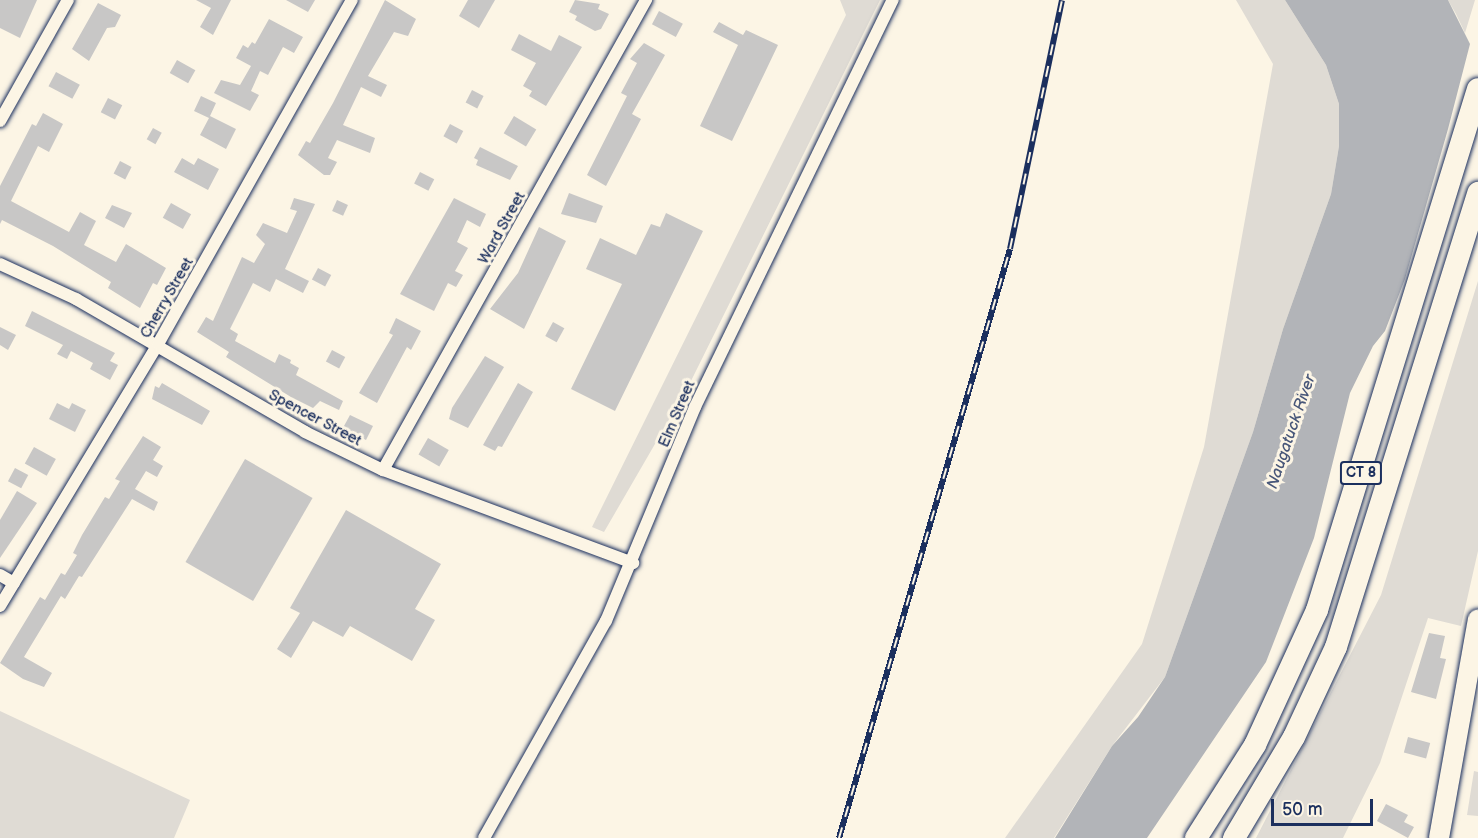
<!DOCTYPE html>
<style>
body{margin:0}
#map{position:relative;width:1478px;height:838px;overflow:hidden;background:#fcf5e5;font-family:"Balsamiq Sans",sans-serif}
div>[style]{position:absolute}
.green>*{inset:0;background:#dfdbd4}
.water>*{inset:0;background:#b2b4b8}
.building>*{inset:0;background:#c8c7c6;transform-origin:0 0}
.roads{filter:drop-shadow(0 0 2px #1b2f5e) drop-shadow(0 0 2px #1b2f5e)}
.minor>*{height:12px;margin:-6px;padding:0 6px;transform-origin:6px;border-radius:6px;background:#fcf5e5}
.primary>*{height:20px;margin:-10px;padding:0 10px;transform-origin:10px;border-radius:10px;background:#fcf5e5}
.motorway>*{height:22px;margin:-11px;padding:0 11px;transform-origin:11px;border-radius:11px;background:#fcf5e5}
.rail>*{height:6px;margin-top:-3px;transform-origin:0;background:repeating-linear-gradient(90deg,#fcf5e5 0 11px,#1b2f5e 0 22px);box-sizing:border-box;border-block:2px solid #1b2f5e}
span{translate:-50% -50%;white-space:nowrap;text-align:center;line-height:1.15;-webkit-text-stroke:6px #fcf5e5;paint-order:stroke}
.shield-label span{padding:2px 4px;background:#fcf5e5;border:2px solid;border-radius:4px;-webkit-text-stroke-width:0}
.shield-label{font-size:14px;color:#1b2f5e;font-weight:700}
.street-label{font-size:15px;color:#1b2f5e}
.water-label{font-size:16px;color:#485779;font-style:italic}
.scale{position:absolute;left:1271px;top:799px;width:102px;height:27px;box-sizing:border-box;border:3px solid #1b2f5e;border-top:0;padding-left:8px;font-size:18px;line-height:21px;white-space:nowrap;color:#1b2f5e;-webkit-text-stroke:4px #fcf5e5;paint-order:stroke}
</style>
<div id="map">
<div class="green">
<div style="clip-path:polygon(840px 0,880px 0,688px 387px,604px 532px,592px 527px,846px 15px)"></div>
<div style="clip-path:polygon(1236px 0,1285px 0,1326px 65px,1339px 104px,1339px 146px,1331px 194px,1283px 329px,1253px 432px,1165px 677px,1112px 746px,1054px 838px,1005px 838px,1142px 644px,1204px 447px,1273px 64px)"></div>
<div style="clip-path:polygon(1448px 0,1475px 0,1465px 33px,1456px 14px)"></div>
<div style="clip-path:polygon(1478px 281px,1478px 551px,1461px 626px,1428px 618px,1380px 763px,1343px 838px,1256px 838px,1381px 595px)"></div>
<div style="clip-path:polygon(0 711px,190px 800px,174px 838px,0 838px)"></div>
<div style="clip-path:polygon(1474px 771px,1478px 772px,1478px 816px,1467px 815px)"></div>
</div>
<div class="water">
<div style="clip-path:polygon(1285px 0,1448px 0,1470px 44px,1448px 129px,1405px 279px,1385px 331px,1373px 346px,1350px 393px,1314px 538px,1266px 662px,1147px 838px,1055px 838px,1112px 746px,1138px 717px,1165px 677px,1253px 432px,1283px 329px,1331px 194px,1339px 146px,1339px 104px,1326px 65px)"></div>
</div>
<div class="building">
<div style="clip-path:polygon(0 0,37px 0,20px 38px,0 28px)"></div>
<div style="clip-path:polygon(196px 0,231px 0,213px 35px,200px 27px,211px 8px)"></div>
<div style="clip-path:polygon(286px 0,315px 0,308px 12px)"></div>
<div style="clip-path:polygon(385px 0,416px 19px,408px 36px,394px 32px,368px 76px,387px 85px,381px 97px,361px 87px,343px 125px,375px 138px,370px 153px,337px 140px,328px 158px,337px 162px,330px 175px,324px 175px,298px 155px,306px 141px,310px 143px,333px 103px)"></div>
<div style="clip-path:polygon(468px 0,495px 0,479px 28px,459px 16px)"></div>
<div style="clip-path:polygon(575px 0,600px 4px,598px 9px,609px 14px,601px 29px,595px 31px,575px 20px,577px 16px,569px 12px)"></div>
<div style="clip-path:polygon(98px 3px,121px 15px,115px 27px,107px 28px,89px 61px,72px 49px)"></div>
<div style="left:659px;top:11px;width:27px;height:15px;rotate:28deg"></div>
<div style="clip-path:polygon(269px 19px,303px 37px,294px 53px,283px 47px,268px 75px,260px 71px,251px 91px,259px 95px,250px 111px,214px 93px,221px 80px,240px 85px,251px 66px,236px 58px,243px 45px,248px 48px,252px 42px,255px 44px)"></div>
<div style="clip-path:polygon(719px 22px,743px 35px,746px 30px,778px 45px,732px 141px,700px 126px,738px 45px,713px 32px)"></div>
<div style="clip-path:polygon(519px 34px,551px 51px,559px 35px,582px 47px,546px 106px,529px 96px,532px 91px,523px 86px,536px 63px,511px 50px)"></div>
<div style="clip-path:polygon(644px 43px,665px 55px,632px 114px,641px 119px,606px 186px,587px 175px,627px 96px,621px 93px,637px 63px,630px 59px)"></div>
<div style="left:177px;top:60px;width:21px;height:15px;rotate:29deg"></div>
<div style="left:56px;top:72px;width:27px;height:16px;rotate:28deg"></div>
<div style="left:472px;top:90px;width:13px;height:14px;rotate:27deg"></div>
<div style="clip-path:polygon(201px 96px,216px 103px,210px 116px,236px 129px,226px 149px,200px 135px,209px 118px,194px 111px)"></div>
<div style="left:108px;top:98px;width:16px;height:16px;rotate:27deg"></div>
<div style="clip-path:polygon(43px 113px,63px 124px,49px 152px,38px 146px,11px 201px,69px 232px,80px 212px,96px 221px,84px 245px,116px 262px,126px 244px,166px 268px,157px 285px,153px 283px,140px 308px,108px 288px,111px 282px,53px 246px,2px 220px,0 224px,0 186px,32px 124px,36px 126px)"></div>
<div style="left:514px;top:116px;width:26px;height:20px;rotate:31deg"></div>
<div style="left:450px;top:124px;width:15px;height:14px;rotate:28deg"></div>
<div style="left:153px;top:128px;width:10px;height:13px;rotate:29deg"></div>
<div style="clip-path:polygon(480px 147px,518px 166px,510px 180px,476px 165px,478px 160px,474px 158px)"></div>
<div style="clip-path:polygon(182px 158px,194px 165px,198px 158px,219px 169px,208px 190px,174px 172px)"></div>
<div style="left:120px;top:161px;width:13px;height:14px;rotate:27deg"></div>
<div style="left:420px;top:172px;width:16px;height:13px;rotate:27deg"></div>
<div style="clip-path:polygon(569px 193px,603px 206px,596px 223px,561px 214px)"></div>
<div style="clip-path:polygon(294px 198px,315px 204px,285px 269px,309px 281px,303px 293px,276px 279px,270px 292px,253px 283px,230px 329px,238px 334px,235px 341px,275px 363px,279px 354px,291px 360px,290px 363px,299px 368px,296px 375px,343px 401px,339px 410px,320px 401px,313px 408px,291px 397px,226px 357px,229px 352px,197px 332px,206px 317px,213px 321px,242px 257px,254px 263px,265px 244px,256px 235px,263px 223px,287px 233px,297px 211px,290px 209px)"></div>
<div style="clip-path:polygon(454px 198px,486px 214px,480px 227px,467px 220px,457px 242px,468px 248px,455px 271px,463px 275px,456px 287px,448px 283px,434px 311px,400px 294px)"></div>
<div style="left:337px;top:200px;width:12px;height:12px;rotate:24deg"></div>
<div style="left:171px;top:203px;width:23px;height:17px;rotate:29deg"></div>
<div style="clip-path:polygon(112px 205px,132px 213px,124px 228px,105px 218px)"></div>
<div style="clip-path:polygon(666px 213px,703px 231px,615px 411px,571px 389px,622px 284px,586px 269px,600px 238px,636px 255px,651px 224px,660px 227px)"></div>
<div style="clip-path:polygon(539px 227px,566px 241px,524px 329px,490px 309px,518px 273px)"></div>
<div style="left:318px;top:268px;width:15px;height:13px;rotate:28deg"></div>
<div style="clip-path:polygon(32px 311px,115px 353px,110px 361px,118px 365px,110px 380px,90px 369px,93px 363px,71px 351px,67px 359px,57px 354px,63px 345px,25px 326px)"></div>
<div style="clip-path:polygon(396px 318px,421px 331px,411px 350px,407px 347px,377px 403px,359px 393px,393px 335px,389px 333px)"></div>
<div style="left:553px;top:322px;width:13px;height:16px;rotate:29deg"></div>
<div style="clip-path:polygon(0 327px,16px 335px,8px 350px,0 345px)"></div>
<div style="left:332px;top:350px;width:15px;height:13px;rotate:28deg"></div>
<div style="clip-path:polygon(485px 356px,504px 367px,468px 428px,449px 419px,452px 408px)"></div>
<div style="clip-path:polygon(162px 383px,210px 411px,202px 425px,152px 399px,155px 386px,159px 388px)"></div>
<div style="clip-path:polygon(518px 383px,533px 392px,502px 447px,498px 446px,495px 451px,483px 445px)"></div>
<div style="clip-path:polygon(57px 403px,69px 409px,72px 403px,86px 410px,75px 432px,49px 419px)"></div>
<div style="clip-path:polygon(350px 415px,373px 426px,366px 440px,347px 431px,344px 426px)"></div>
<div style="clip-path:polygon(143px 436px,161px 447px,153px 460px,163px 466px,157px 477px,146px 471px,135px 489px,158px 502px,154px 511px,132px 499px,82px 577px,79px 576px,65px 599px,61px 596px,24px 657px,52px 673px,44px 687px,23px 679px,0 663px,40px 597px,45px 600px,61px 573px,65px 575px,77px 555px,73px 553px,82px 535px,105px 497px,109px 499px,120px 481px,115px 479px)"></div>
<div style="left:428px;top:438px;width:24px;height:19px;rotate:30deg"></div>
<div style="left:34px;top:447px;width:25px;height:19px;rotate:29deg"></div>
<div style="left:245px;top:459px;width:78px;height:119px;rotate:30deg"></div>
<div style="left:15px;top:468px;width:15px;height:15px;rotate:28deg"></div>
<div style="clip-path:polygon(17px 491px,37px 503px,0 558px,0 520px)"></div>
<div style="clip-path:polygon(346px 510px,441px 564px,415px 609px,435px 620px,412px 661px,350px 626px,343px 637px,313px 621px,291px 658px,277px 649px,300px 613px,290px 608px)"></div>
<div style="clip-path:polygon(1429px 633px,1445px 636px,1440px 658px,1446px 659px,1436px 699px,1411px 692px)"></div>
<div style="left:1408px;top:737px;width:23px;height:16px;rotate:15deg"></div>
<div style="clip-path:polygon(1386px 804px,1408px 815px,1404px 822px,1414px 827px,1408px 838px,1377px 821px)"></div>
</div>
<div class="roads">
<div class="minor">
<div style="left:0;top:121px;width:139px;rotate:-60.7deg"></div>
<div style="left:0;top:264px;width:84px;rotate:24.7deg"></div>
<div style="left:76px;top:299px;width:265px;rotate:30.1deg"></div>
<div style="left:305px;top:432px;width:87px;rotate:26deg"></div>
<div style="left:383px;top:470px;width:267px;rotate:20.4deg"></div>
<div style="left:383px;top:470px;width:539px;rotate:-60.77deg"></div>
<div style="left:0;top:575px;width:16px;rotate:30deg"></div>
<div style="left:0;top:606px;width:306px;rotate:-58.9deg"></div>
<div style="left:158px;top:344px;width:395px;rotate:-60.6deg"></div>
<div style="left:484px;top:838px;width:249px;rotate:-60.7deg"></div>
<div style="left:606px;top:621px;width:232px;rotate:-67.4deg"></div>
<div style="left:695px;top:407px;width:453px;rotate:-64.1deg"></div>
</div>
<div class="primary">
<div style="left:1439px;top:838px;width:222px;rotate:-79.9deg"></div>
</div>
<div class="motorway">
<div style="left:1196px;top:838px;width:110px;rotate:-57.6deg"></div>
<div style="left:1255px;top:745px;width:149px;rotate:-65.3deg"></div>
<div style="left:1317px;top:610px;width:545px;rotate:-72.83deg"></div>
<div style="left:1234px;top:838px;width:117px;rotate:-59.3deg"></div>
<div style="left:1294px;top:737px;width:99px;rotate:-65deg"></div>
<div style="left:1336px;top:647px;width:476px;rotate:-72.6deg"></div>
</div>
</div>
<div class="rail">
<div style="left:839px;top:838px;width:613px;rotate:-73.81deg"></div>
<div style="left:1010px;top:249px;width:254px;rotate:-78.2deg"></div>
</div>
<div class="shield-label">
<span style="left:1361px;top:473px">CT 8</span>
</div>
<div class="street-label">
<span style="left:502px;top:228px;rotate:-61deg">Ward Street</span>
<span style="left:167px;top:298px;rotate:-60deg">Cherry Street</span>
<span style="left:677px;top:414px;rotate:-67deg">Elm Street</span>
<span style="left:315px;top:418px;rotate:28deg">Spencer Street</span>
</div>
<div class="water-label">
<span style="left:1292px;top:432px;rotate:-71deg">Naugatuck River</span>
</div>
<div class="scale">50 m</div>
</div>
